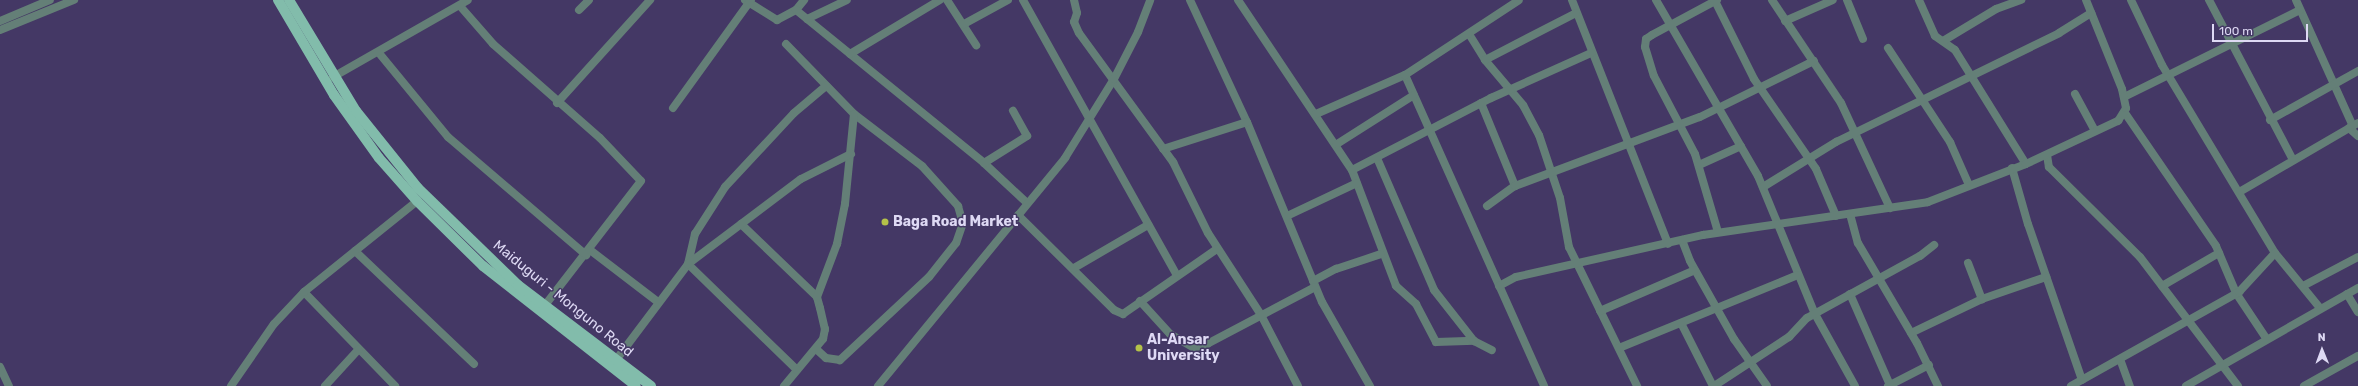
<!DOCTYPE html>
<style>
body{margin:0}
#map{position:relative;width:2358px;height:386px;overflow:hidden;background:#443865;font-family:Rubik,sans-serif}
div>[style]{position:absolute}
.minor>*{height:8px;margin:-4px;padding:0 4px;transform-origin:4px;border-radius:4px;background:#647f77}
.major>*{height:10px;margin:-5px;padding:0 5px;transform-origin:5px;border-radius:5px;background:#82bcab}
.dots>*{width:11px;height:11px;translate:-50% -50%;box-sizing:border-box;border:2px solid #443865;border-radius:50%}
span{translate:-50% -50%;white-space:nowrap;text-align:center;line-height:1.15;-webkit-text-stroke:3px #443865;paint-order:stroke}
.poi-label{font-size:14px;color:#ded9f4;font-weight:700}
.left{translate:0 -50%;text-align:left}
.street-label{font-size:14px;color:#ded9f4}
.north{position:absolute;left:2302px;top:330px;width:40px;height:40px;-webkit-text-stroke:3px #443865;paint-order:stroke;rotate:359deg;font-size:11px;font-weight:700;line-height:16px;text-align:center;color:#ded9f4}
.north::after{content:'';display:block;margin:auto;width:14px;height:18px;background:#ded9f4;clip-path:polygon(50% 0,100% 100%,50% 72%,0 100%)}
.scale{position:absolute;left:2212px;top:24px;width:96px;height:18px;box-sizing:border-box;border:2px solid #ded9f4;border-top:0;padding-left:5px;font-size:12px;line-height:14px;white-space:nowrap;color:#ded9f4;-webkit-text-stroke:3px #443865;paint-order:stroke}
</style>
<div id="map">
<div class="minor">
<div style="left:745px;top:0;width:38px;rotate:32deg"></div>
<div style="left:777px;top:20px;width:21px;rotate:-28deg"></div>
<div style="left:796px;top:10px;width:13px;rotate:-51deg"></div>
<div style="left:947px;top:0;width:54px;rotate:57.2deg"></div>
<div style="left:1023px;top:0;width:314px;rotate:60.8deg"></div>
<div style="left:1074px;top:0;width:13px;rotate:77deg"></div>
<div style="left:1077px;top:13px;width:9px;rotate:108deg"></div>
<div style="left:1074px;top:22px;width:12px;rotate:66deg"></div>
<div style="left:1079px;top:33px;width:160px;rotate:53.9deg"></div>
<div style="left:1173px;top:162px;width:79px;rotate:63.8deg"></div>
<div style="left:1208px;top:233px;width:98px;rotate:57.1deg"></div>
<div style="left:1261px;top:315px;width:80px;rotate:62.5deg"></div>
<div style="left:1190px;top:0;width:135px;rotate:65deg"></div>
<div style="left:1247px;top:122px;width:195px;rotate:67.4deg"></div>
<div style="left:1322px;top:302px;width:97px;rotate:60.3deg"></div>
<div style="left:1238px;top:0;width:205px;rotate:56.2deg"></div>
<div style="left:1352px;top:170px;width:124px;rotate:69.2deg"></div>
<div style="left:1396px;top:286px;width:27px;rotate:42deg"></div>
<div style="left:1416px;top:304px;width:43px;rotate:62.2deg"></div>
<div style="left:1436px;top:342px;width:38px;rotate:-2deg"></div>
<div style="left:1474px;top:341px;width:20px;rotate:27deg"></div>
<div style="left:1572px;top:0;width:262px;rotate:68.5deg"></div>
<div style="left:1656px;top:0;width:203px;rotate:59.9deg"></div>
<div style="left:1758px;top:176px;width:149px;rotate:67.6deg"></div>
<div style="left:1815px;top:314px;width:82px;rotate:60.9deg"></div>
<div style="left:1717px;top:0;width:74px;rotate:151.7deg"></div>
<div style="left:1652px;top:35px;width:7px;rotate:146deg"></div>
<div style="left:1646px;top:39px;width:8px;rotate:97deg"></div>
<div style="left:1645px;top:47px;width:30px;rotate:73deg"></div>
<div style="left:1654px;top:76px;width:88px;rotate:62.3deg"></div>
<div style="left:1695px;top:154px;width:81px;rotate:73.6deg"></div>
<div style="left:1772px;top:0;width:124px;rotate:56.2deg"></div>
<div style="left:1841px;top:103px;width:116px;rotate:65deg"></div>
<div style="left:1847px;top:0;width:42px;rotate:67.7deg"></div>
<div style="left:1919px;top:0;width:39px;rotate:66deg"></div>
<div style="left:1935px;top:36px;width:24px;rotate:35deg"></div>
<div style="left:1955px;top:50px;width:134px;rotate:58.1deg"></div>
<div style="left:2131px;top:0;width:72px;rotate:64.5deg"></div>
<div style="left:2162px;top:65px;width:219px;rotate:59deg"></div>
<div style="left:2275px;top:253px;width:71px;rotate:50.7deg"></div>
<div style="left:2209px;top:0;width:181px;rotate:62.3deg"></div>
<div style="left:2296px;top:0;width:138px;rotate:65.7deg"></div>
<div style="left:1715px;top:1px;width:87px;rotate:63.4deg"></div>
<div style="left:1754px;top:79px;width:109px;rotate:55.4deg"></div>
<div style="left:1816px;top:169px;width:51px;rotate:66.9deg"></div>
<div style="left:460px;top:6px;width:50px;rotate:49deg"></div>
<div style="left:493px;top:44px;width:142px;rotate:41.3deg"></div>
<div style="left:600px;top:138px;width:59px;rotate:46.4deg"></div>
<div style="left:641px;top:181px;width:157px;rotate:127.7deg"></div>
<div style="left:579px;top:10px;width:14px;rotate:-45deg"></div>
<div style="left:796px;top:10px;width:242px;rotate:39.1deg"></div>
<div style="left:984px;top:163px;width:59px;rotate:42.9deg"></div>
<div style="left:807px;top:19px;width:44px;rotate:-25.4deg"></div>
<div style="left:0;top:21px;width:54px;rotate:-22.8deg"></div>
<div style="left:1785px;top:21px;width:52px;rotate:-23.6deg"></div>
<div style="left:964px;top:24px;width:50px;rotate:-28.6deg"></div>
<div style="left:0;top:30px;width:80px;rotate:-22.1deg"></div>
<div style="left:1469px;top:34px;width:31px;rotate:58deg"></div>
<div style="left:1485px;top:60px;width:59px;rotate:49.8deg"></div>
<div style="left:1523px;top:105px;width:34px;rotate:62deg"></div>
<div style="left:1539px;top:135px;width:66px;rotate:71.6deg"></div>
<div style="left:1560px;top:198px;width:50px;rotate:79.6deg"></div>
<div style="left:1569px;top:247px;width:155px;rotate:63.9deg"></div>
<div style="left:1943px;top:41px;width:62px;rotate:-31.1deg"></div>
<div style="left:1996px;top:9px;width:27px;rotate:-20deg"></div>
<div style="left:786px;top:44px;width:98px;rotate:45.8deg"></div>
<div style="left:854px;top:114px;width:86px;rotate:37.4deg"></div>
<div style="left:922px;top:166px;width:54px;rotate:48deg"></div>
<div style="left:958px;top:206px;width:18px;rotate:74deg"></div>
<div style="left:963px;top:223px;width:21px;rotate:109deg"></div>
<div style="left:956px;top:243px;width:43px;rotate:128.5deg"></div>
<div style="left:929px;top:277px;width:122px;rotate:137deg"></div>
<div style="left:840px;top:360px;width:14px;rotate:-172deg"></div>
<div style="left:826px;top:358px;width:13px;rotate:-138deg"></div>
<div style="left:1888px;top:48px;width:113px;rotate:56.6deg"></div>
<div style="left:1950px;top:142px;width:47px;rotate:66.2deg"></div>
<div style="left:379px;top:53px;width:109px;rotate:50.6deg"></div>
<div style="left:448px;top:137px;width:182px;rotate:40.5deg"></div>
<div style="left:850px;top:54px;width:105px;rotate:-31deg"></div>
<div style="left:1485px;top:60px;width:102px;rotate:-27.3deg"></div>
<div style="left:1405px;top:75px;width:341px;rotate:65.9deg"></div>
<div style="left:333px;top:77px;width:155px;rotate:-29.7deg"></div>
<div style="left:2075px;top:94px;width:42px;rotate:61.6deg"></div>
<div style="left:2124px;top:97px;width:196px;rotate:-26.3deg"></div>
<div style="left:557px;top:103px;width:139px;rotate:-47.9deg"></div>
<div style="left:1481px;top:103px;width:90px;rotate:67.7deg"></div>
<div style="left:673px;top:108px;width:133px;rotate:-54.2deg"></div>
<div style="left:2125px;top:113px;width:161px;rotate:55.6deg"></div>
<div style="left:2216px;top:246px;width:51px;rotate:66.9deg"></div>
<div style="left:2236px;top:293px;width:54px;rotate:56.3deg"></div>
<div style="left:1316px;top:114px;width:97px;rotate:-23.7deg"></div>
<div style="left:1405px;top:75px;width:136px;rotate:-33.3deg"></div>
<div style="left:2270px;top:120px;width:101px;rotate:-29.1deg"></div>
<div style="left:2349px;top:128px;width:12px;rotate:42deg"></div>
<div style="left:1337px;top:144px;width:91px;rotate:-32.5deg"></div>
<div style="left:1163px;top:149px;width:88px;rotate:-17.8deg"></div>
<div style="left:2047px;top:155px;width:12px;rotate:81deg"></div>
<div style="left:2049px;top:167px;width:128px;rotate:44.7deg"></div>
<div style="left:2140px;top:257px;width:162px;rotate:52.8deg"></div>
<div style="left:1377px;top:158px;width:144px;rotate:66.6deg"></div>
<div style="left:1434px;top:290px;width:65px;rotate:51.9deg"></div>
<div style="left:984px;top:163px;width:51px;rotate:-32.1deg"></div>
<div style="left:1027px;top:136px;width:29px;rotate:-119deg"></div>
<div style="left:1699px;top:165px;width:46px;rotate:-24.3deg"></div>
<div style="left:2012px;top:168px;width:58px;rotate:74.1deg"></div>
<div style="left:2028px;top:224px;width:165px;rotate:70.9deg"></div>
<div style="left:1352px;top:170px;width:157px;rotate:-27.4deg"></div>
<div style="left:1491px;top:98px;width:110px;rotate:-24.2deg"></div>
<div style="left:1763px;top:187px;width:86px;rotate:-31.7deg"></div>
<div style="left:1836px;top:142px;width:248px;rotate:-26deg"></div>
<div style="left:2059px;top:33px;width:38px;rotate:-32deg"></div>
<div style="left:2241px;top:191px;width:135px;rotate:-30.2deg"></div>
<div style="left:1487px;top:206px;width:34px;rotate:-36deg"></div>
<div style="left:1515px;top:186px;width:197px;rotate:-20.5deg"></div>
<div style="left:1700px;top:117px;width:127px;rotate:-26.2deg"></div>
<div style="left:1850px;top:214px;width:30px;rotate:75deg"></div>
<div style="left:1858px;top:243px;width:116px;rotate:59.5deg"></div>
<div style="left:1917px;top:343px;width:48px;rotate:64deg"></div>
<div style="left:1018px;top:215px;width:135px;rotate:44.7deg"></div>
<div style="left:1114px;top:310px;width:10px;rotate:24deg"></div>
<div style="left:1123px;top:314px;width:114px;rotate:-34.7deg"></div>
<div style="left:1287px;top:216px;width:77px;rotate:-25.2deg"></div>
<div style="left:741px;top:224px;width:105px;rotate:43.8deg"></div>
<div style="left:817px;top:297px;width:11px;rotate:75deg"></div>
<div style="left:820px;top:308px;width:22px;rotate:77deg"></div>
<div style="left:825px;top:329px;width:10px;rotate:101deg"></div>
<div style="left:823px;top:339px;width:61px;rotate:129.7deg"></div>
<div style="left:1682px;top:240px;width:22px;rotate:69deg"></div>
<div style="left:1690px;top:261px;width:90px;rotate:60.6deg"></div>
<div style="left:1734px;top:339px;width:57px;rotate:54.9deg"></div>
<div style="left:590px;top:250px;width:86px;rotate:37.4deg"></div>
<div style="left:355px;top:251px;width:164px;rotate:43.5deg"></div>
<div style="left:1968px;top:263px;width:39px;rotate:69deg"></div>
<div style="left:688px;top:264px;width:31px;rotate:-77deg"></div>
<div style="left:695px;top:234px;width:56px;rotate:-57.4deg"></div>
<div style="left:725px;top:187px;width:101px;rotate:-47deg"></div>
<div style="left:794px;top:113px;width:42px;rotate:-40.2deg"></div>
<div style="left:688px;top:264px;width:152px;rotate:44.2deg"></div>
<div style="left:1074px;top:268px;width:86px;rotate:-30.2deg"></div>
<div style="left:1313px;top:281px;width:26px;rotate:-28deg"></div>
<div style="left:1336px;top:269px;width:47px;rotate:-18.4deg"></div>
<div style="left:1499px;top:286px;width:19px;rotate:-28deg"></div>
<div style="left:1516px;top:277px;width:192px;rotate:-12.7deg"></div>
<div style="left:1703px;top:235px;width:227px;rotate:-8.3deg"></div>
<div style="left:1928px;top:202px;width:105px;rotate:-21.2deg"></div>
<div style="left:2026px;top:164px;width:102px;rotate:-25.1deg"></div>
<div style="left:2118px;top:121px;width:15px;rotate:-58deg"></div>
<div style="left:2126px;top:108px;width:19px;rotate:-102deg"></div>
<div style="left:2122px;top:89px;width:96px;rotate:-112deg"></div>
<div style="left:2162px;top:286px;width:66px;rotate:-30.1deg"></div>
<div style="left:2303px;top:286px;width:62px;rotate:-27.8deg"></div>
<div style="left:304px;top:292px;width:131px;rotate:45.9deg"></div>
<div style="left:1850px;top:294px;width:99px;rotate:66.3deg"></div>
<div style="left:2347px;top:294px;width:21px;rotate:59deg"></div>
<div style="left:817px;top:297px;width:57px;rotate:-69.3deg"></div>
<div style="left:837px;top:244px;width:41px;rotate:-78.7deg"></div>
<div style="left:845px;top:204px;width:90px;rotate:-84.3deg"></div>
<div style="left:1140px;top:301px;width:45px;rotate:47.7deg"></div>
<div style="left:1170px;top:334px;width:28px;rotate:30deg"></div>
<div style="left:1194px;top:348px;width:14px;rotate:-17deg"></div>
<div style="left:1207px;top:344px;width:122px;rotate:-27.8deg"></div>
<div style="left:1600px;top:311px;width:103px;rotate:-23.3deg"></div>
<div style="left:1681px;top:323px;width:71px;rotate:63.1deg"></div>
<div style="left:1911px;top:333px;width:79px;rotate:-25.6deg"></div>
<div style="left:1982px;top:299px;width:68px;rotate:-19deg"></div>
<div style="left:1619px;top:348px;width:193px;rotate:-22.2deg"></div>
<div style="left:2120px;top:359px;width:29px;rotate:70deg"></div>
<div style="left:616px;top:360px;width:120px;rotate:-53.1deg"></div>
<div style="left:688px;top:264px;width:141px;rotate:-37deg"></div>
<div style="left:801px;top:179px;width:56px;rotate:-26.6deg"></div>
<div style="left:0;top:367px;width:21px;rotate:65deg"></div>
<div style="left:231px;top:386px;width:75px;rotate:-55.3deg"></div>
<div style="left:274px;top:324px;width:44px;rotate:-46.8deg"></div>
<div style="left:304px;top:292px;width:145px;rotate:-38.8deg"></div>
<div style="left:325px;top:386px;width:49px;rotate:-47.5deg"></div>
<div style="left:878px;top:386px;width:295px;rotate:-50.6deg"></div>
<div style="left:1065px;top:158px;width:93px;rotate:-58.2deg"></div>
<div style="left:1114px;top:79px;width:53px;rotate:-62.9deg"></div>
<div style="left:1138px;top:32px;width:34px;rotate:-69deg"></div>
<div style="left:1714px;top:386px;width:90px;rotate:-33.2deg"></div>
<div style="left:1789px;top:337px;width:26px;rotate:-47deg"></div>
<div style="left:1807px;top:318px;width:129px;rotate:-28.8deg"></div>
<div style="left:1920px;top:256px;width:18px;rotate:-38deg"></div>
<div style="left:1888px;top:386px;width:46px;rotate:-27.1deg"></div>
<div style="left:2071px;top:386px;width:193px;rotate:-29.2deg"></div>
<div style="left:2239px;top:292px;width:53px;rotate:-47.3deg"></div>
<div style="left:2186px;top:386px;width:198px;rotate:-29.7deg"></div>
<div style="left:2304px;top:386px;width:62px;rotate:-29.1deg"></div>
</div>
<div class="major">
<div style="left:278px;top:0;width:110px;rotate:59.5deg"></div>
<div style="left:334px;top:95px;width:77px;rotate:54.5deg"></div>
<div style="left:379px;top:158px;width:57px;rotate:48.5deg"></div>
<div style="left:417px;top:201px;width:93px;rotate:44.6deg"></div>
<div style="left:483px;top:266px;width:194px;rotate:38.1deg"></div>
<div style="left:289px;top:0;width:130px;rotate:58.9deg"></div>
<div style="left:356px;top:111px;width:99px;rotate:51.2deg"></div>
<div style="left:418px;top:188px;width:139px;rotate:44.1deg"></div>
<div style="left:518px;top:285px;width:167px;rotate:37.2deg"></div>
</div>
<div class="dots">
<div style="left:885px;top:222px;background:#b5c249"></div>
<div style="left:1139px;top:348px;background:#b5c249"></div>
</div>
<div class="poi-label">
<span class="left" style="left:893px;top:222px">Baga Road Market</span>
<span class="left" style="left:1147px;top:348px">Al-Ansar<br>University</span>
</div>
<div class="street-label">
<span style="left:563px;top:299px;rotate:39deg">Maiduguri - Monguno Road</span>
</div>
<div class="north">N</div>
<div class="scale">100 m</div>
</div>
